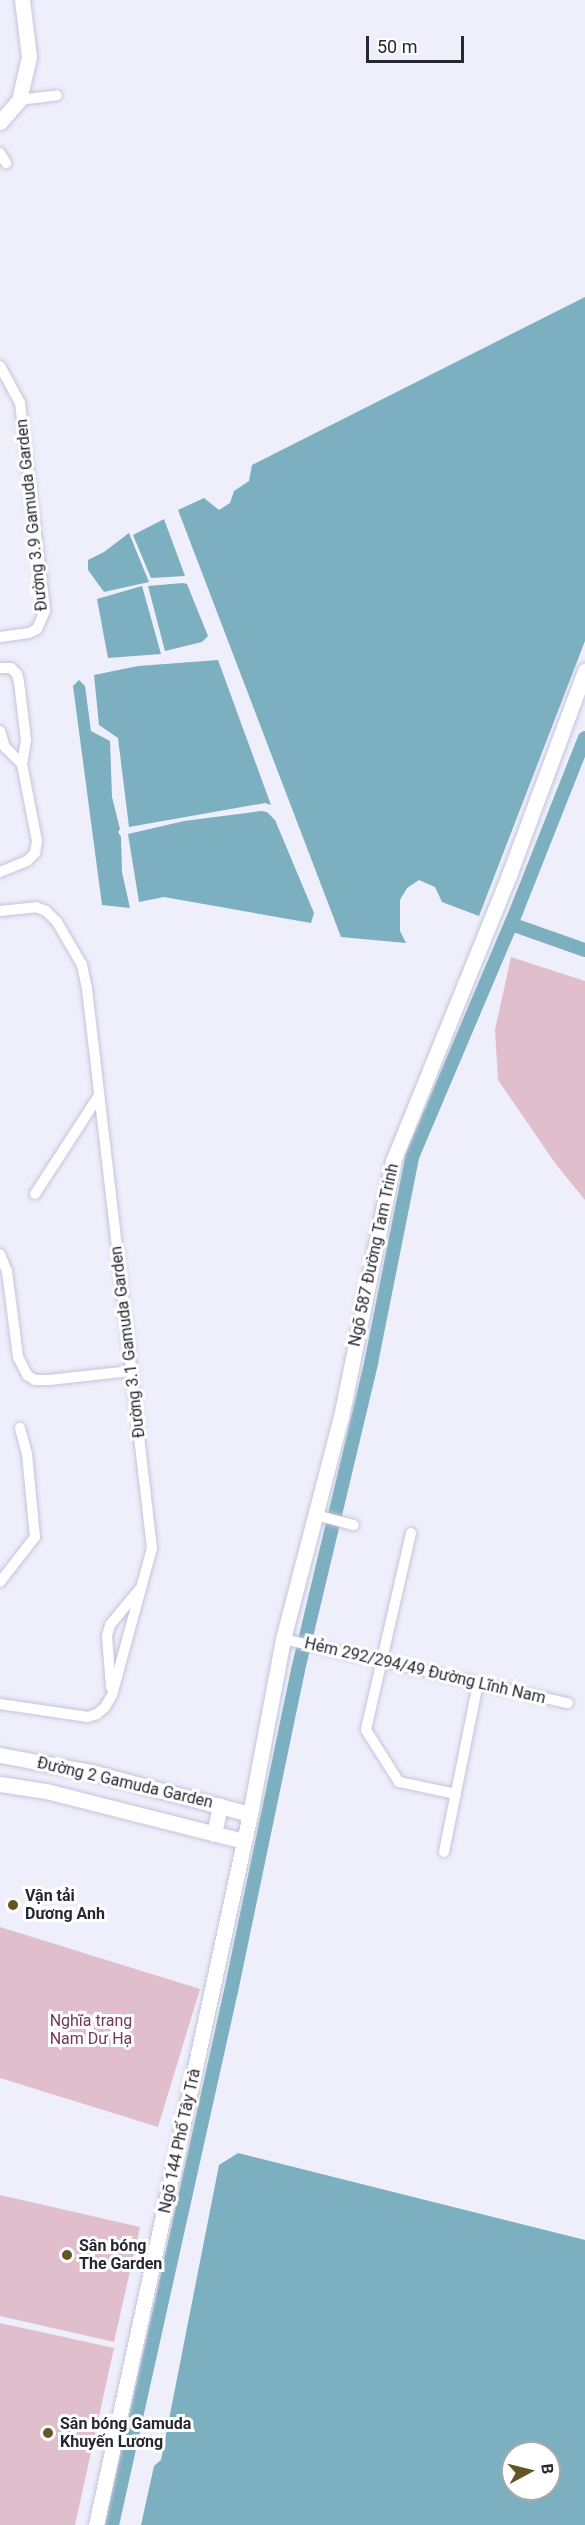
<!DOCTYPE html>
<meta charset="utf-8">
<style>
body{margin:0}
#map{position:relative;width:585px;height:2525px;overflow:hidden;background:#efeffb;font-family:Roboto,sans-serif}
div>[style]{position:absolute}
.green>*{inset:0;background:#e1becc}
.water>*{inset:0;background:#7cafbf}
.canal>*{height:14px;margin:-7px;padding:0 7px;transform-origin:7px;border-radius:7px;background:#7cafbf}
.roads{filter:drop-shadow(0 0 2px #c4c4df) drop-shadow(0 0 2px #c4c4df)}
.street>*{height:10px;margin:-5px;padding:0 5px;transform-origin:5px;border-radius:5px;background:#fff}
.secondary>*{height:15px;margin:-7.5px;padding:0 7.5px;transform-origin:7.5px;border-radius:7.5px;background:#fff}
.dots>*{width:16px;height:16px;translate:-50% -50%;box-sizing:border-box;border:3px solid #fff;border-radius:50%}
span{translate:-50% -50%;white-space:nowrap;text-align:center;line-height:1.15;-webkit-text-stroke:6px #fff;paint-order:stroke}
.street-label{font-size:16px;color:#272731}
.poi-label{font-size:16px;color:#272731;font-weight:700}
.left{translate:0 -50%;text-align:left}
.park-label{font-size:16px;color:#733954}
.north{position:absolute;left:501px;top:2441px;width:60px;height:60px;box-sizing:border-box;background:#fff;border:2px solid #a9a9ad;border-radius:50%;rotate:83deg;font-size:16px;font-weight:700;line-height:24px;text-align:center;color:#272731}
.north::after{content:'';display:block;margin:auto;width:21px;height:27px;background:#655522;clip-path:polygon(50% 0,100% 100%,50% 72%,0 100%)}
.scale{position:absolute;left:366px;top:36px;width:98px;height:27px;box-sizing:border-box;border:3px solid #272731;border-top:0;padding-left:8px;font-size:18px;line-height:21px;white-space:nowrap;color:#272731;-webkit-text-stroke:4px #fff;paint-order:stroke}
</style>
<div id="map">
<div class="green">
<div style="clip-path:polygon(511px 957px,585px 981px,585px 1200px,555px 1163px,498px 1080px,495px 1030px)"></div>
<div style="clip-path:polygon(0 1927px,200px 1989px,158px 2127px,0 2078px)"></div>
<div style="clip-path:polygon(0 2195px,140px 2227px,114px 2342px,0 2316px)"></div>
<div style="clip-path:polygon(0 2323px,114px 2348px,75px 2525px,0 2525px)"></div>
</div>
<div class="water">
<div style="clip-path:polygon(585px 297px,585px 641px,479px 916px,442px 902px,435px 887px,419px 880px,407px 888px,400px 900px,400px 931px,406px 943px,341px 937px,178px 510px,204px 498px,219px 510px,230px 503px,234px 491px,249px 481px,252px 465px)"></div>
<div style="clip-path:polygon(164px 519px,185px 576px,151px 578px,133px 535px)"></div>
<div style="clip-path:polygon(129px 533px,149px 582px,104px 592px,88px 570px,88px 560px,104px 552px)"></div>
<div style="clip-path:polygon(183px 583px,187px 584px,208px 636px,202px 642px,165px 651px,148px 586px)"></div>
<div style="clip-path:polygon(142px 586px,161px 654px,108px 658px,97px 599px)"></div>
<div style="clip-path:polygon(218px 660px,271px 805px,265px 803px,129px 827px,118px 738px,99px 725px,94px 675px,138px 666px)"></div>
<div style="clip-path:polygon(79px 680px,85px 686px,91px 731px,110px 741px,112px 797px,120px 829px,118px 832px,121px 837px,122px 872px,130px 908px,102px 905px,73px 686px)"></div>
<div style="clip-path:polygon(261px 811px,267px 812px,275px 820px,314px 913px,311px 923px,164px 897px,139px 902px,128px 834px,184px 821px)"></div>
<div style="clip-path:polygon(evenodd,238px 2153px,585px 2240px,585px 2525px,141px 2525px,154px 2466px,161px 2460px,219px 2165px,238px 2153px,513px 2453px,549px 2453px,549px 2489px,513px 2489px,513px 2453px)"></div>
</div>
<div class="canal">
<div style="left:511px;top:924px;width:78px;rotate:19.4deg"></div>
<div style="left:112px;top:2525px;width:547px;rotate:-77.44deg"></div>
<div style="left:231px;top:1991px;width:328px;rotate:-78.2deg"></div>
<div style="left:298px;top:1670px;width:316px;rotate:-76.6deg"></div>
<div style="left:371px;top:1363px;width:210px;rotate:-78.7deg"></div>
<div style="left:412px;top:1157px;width:266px;rotate:-67deg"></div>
<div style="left:516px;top:912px;width:187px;rotate:-68.4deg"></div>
</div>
<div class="roads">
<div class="street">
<div style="left:19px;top:100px;width:38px;rotate:-7deg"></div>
<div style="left:0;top:153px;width:12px;rotate:59deg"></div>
<div style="left:0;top:366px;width:42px;rotate:61.6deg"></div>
<div style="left:20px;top:403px;width:209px;rotate:83.1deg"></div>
<div style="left:45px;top:611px;width:20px;rotate:114deg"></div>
<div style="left:37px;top:629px;width:9px;rotate:153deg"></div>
<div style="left:29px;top:633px;width:29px;rotate:172deg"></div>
<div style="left:0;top:668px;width:11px"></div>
<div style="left:11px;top:668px;width:8px;rotate:45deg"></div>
<div style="left:17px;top:674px;width:8px;rotate:76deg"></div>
<div style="left:19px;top:682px;width:58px;rotate:83.1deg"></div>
<div style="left:26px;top:740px;width:24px;rotate:99deg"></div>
<div style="left:22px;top:764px;width:78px;rotate:79deg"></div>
<div style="left:37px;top:841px;width:12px;rotate:99deg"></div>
<div style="left:35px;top:853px;width:11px;rotate:135deg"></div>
<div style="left:27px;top:861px;width:29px;rotate:158deg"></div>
<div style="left:0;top:731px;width:17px;rotate:73deg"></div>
<div style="left:5px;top:747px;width:24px;rotate:45deg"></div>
<div style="left:0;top:911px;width:36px;rotate:-6deg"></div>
<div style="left:36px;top:907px;width:11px;rotate:22deg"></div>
<div style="left:46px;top:911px;width:16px;rotate:45deg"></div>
<div style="left:57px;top:922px;width:50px;rotate:59.8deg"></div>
<div style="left:82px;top:965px;width:25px;rotate:78deg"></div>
<div style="left:87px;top:989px;width:563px;rotate:83.37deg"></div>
<div style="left:152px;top:1548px;width:152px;rotate:105.2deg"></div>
<div style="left:112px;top:1695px;width:14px;rotate:120deg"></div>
<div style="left:105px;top:1707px;width:11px;rotate:139deg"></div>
<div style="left:97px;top:1714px;width:9px;rotate:162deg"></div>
<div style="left:88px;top:1717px;width:89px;rotate:-171.6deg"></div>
<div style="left:35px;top:1194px;width:116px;rotate:-57deg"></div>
<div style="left:0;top:1254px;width:18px;rotate:68deg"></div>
<div style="left:7px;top:1271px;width:87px;rotate:82.7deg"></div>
<div style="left:18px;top:1357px;width:20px;rotate:63deg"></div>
<div style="left:27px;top:1375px;width:9px;rotate:32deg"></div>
<div style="left:35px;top:1380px;width:14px"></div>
<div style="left:49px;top:1380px;width:82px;rotate:-6.3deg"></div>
<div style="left:316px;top:1515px;width:39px;rotate:15deg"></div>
<div style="left:411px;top:1533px;width:202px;rotate:102.9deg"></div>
<div style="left:366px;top:1730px;width:62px;rotate:57.6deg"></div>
<div style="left:399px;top:1782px;width:58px;rotate:11.9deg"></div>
<div style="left:0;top:1582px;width:57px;rotate:-52.1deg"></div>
<div style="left:35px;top:1537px;width:83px;rotate:-95.5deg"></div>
<div style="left:27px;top:1454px;width:27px;rotate:-105deg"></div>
<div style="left:283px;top:1639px;width:292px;rotate:12.7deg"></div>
<div style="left:111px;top:1687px;width:51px;rotate:-94.5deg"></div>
<div style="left:107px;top:1636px;width:11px;rotate:-75deg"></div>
<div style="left:110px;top:1625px;width:45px;rotate:-50.4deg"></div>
<div style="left:444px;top:1852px;width:172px;rotate:-78.6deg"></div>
</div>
<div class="secondary">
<div style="left:0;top:122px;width:29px;rotate:-49deg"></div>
<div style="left:19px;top:100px;width:44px;rotate:-76.9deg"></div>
<div style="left:29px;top:57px;width:57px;rotate:-97deg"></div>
<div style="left:0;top:1755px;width:93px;rotate:10.6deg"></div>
<div style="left:91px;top:1772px;width:164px;rotate:14.8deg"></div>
<div style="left:0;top:1784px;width:47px;rotate:8.7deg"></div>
<div style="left:46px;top:1791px;width:204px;rotate:14.2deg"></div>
<div style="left:214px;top:1834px;width:29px;rotate:-78deg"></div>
<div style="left:96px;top:2525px;width:727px;rotate:-77.78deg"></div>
<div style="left:250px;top:1814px;width:178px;rotate:-79.3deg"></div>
<div style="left:283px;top:1639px;width:229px;rotate:-75.4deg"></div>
<div style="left:341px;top:1417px;width:261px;rotate:-78.5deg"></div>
<div style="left:393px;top:1161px;width:309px;rotate:-67.9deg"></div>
<div style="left:509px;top:875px;width:218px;rotate:-69.6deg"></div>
</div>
</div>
<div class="dots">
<div style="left:13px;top:1905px;background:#655522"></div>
<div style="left:67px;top:2255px;background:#655522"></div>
<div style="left:48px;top:2433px;background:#655522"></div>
</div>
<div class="street-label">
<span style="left:32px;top:515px;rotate:-96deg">Đường 3.9 Gamuda Garden</span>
<span style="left:374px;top:1255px;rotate:-78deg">Ngõ 587 Đường Tam Trinh</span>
<span style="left:128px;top:1342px;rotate:-97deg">Đường 3.1 Gamuda Garden</span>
<span style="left:425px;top:1671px;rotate:13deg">Hẻm 292/294/49 Đường Lĩnh Nam</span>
<span style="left:125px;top:1783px;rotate:13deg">Đường 2 Gamuda Garden</span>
<span style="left:180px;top:2141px;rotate:-78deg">Ngõ 144 Phố Tây Trà</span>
</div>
<div class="poi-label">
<span class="left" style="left:25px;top:1905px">Vận tải<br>Dương Anh</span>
<span class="left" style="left:79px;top:2255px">Sân bóng<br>The Garden</span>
<span class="left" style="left:60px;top:2433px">Sân bóng Gamuda<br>Khuyến Lương</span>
</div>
<div class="park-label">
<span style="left:91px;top:2030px">Nghĩa trang<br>Nam Dư Hạ</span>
</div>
<div class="north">B</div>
<div class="scale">50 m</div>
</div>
